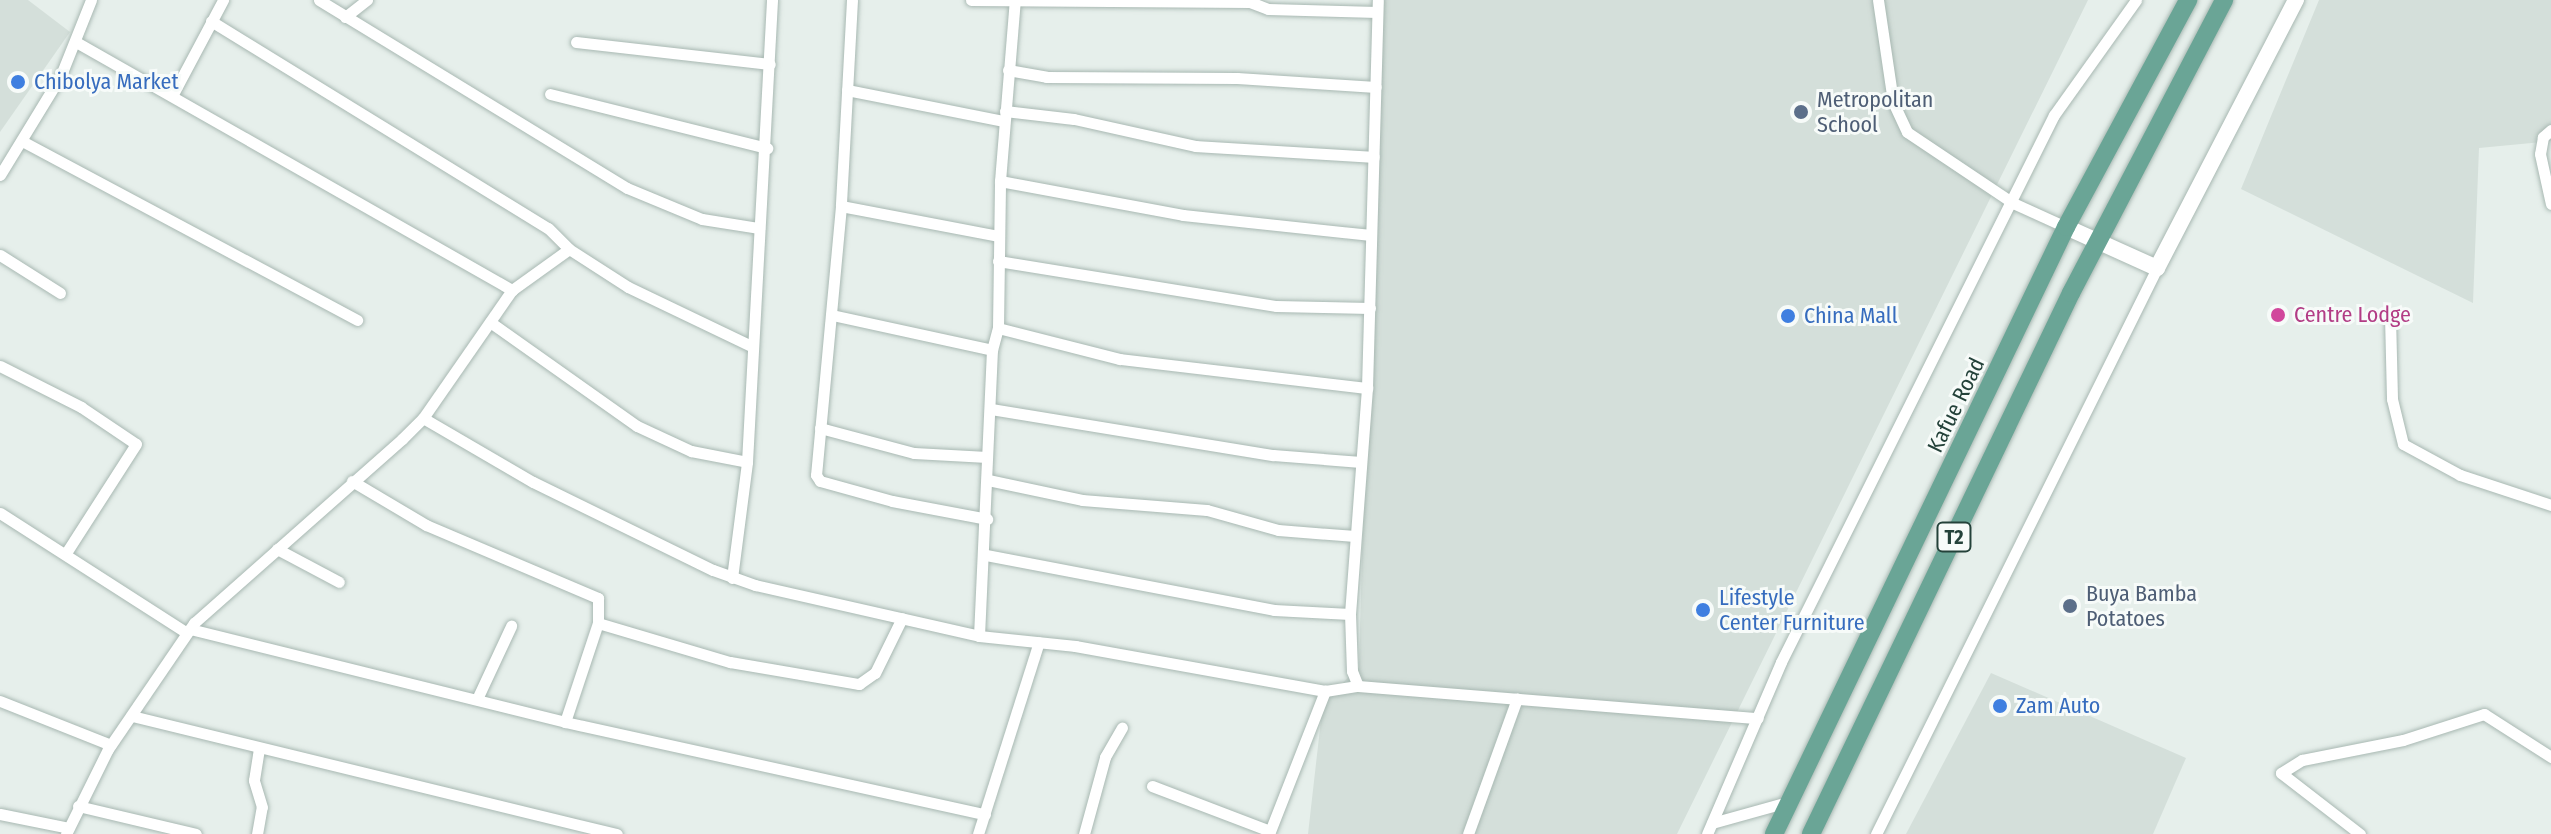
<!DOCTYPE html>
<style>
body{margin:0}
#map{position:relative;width:2551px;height:834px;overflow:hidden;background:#e6efeb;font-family:"Fira Sans Condensed",sans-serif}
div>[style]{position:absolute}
.built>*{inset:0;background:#d4dfda}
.roads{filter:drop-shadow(0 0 2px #a8b8b2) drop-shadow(0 0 2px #a8b8b2)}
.street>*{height:11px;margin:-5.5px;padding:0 5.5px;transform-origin:5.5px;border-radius:5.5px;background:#fff}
.secondary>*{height:16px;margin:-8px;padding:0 8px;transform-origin:8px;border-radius:8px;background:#fff}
.primary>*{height:18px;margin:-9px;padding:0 9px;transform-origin:9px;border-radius:9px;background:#6aa596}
.dots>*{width:22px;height:22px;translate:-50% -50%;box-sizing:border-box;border:4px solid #f7fbf9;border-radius:50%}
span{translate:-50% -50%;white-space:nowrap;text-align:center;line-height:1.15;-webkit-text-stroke:6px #f7fbf9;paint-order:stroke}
.shield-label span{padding:2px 6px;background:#f7fbf9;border:2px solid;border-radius:6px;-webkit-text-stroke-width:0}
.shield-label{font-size:20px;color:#24423a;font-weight:700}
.shop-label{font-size:22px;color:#366cbe}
.left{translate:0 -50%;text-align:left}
.service-label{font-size:22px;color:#4e5e75}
.hotel-label{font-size:22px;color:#b23c85}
.street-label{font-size:22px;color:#24423a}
</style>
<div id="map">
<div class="built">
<div style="clip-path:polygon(0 0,28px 0,70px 32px,0 132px)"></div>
<div style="clip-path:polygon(1377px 0,2088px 0,1677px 834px,1308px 834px,1323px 702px,1359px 667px)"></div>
<div style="clip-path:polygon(2319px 0,2551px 0,2551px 141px,2479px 148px,2473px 303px,2241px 189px)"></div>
<div style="clip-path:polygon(1991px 673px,2186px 758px,2153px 834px,1906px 834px)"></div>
</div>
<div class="roads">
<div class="street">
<div style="left:319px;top:0;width:361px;rotate:31.4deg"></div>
<div style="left:627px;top:188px;width:81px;rotate:22.5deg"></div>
<div style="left:702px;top:219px;width:58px;rotate:9deg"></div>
<div style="left:852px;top:0;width:206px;rotate:93.1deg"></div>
<div style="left:841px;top:206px;width:270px;rotate:95.3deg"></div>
<div style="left:816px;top:475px;width:7px;rotate:56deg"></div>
<div style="left:820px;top:481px;width:75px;rotate:15.5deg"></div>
<div style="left:892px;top:501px;width:97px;rotate:10.7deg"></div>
<div style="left:971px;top:0;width:279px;rotate:0.4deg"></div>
<div style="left:1250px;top:2px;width:19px;rotate:21deg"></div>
<div style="left:1268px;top:9px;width:109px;rotate:1.6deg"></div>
<div style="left:1878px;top:0;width:103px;rotate:81.6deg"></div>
<div style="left:1893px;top:102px;width:33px;rotate:65deg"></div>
<div style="left:1907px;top:132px;width:128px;rotate:33.8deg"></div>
<div style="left:2013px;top:203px;width:58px;rotate:24.4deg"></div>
<div style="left:345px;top:17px;width:28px;rotate:-38deg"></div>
<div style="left:211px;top:21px;width:395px;rotate:31.6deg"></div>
<div style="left:548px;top:228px;width:30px;rotate:45deg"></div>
<div style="left:569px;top:249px;width:70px;rotate:32.8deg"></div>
<div style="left:628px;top:287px;width:136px;rotate:25.6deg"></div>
<div style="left:76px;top:42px;width:502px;rotate:29.63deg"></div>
<div style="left:576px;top:42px;width:195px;rotate:6.5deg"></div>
<div style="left:1008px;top:70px;width:39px;rotate:10deg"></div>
<div style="left:1046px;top:77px;width:191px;rotate:0.3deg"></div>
<div style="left:1237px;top:78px;width:139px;rotate:3.7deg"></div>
<div style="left:847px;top:90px;width:160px;rotate:11.2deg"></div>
<div style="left:550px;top:94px;width:224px;rotate:14deg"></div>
<div style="left:172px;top:96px;width:109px;rotate:-62deg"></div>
<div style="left:1005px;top:111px;width:69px;rotate:6.6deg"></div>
<div style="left:1074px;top:119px;width:125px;rotate:12.5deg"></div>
<div style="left:1196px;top:146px;width:178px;rotate:3.5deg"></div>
<div style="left:2551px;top:130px;width:11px;rotate:139deg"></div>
<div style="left:2543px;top:137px;width:17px;rotate:100deg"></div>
<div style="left:2540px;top:154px;width:51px;rotate:77.6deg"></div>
<div style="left:22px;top:141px;width:380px;rotate:28.1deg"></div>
<div style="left:0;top:175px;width:117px;rotate:-58.6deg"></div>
<div style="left:61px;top:75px;width:81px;rotate:-68.2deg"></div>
<div style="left:1000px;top:181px;width:186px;rotate:10.5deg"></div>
<div style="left:1183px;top:215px;width:189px;rotate:6.1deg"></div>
<div style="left:841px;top:206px;width:161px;rotate:10.8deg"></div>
<div style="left:0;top:255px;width:71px;rotate:32.3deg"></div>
<div style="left:998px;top:261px;width:282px;rotate:9.2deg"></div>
<div style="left:1276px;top:306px;width:94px;rotate:1.2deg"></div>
<div style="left:832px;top:315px;width:164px;rotate:12.3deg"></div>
<div style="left:2390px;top:316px;width:83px;rotate:88.6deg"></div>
<div style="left:2392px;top:399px;width:46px;rotate:76.3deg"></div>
<div style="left:2403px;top:444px;width:65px;rotate:28.5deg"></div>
<div style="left:2460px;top:475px;width:96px;rotate:18.2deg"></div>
<div style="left:490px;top:322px;width:180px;rotate:35.3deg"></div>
<div style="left:637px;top:426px;width:60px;rotate:24.8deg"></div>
<div style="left:691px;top:451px;width:57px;rotate:11.1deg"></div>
<div style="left:998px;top:328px;width:126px;rotate:14.3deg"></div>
<div style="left:1120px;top:359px;width:249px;rotate:6.7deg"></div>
<div style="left:0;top:366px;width:91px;rotate:26.8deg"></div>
<div style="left:81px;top:407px;width:66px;rotate:33.9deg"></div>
<div style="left:136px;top:444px;width:130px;rotate:122.7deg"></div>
<div style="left:991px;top:409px;width:286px;rotate:9.3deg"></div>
<div style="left:1273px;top:455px;width:88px;rotate:4.5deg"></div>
<div style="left:423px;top:418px;width:127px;rotate:30.2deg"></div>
<div style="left:533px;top:482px;width:200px;rotate:26.1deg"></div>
<div style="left:713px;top:570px;width:45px;rotate:19.7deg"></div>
<div style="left:755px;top:585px;width:230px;rotate:12.8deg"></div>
<div style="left:979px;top:636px;width:97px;rotate:5.9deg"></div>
<div style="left:1075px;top:646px;width:254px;rotate:10.2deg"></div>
<div style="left:1325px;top:691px;width:33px;rotate:-9deg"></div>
<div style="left:1358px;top:686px;width:401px;rotate:4.6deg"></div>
<div style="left:820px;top:428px;width:97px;rotate:14.9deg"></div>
<div style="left:914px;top:453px;width:73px;rotate:3.1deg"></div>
<div style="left:988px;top:480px;width:96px;rotate:12deg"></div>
<div style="left:1082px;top:500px;width:125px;rotate:4.6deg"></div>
<div style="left:1207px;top:510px;width:74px;rotate:15.7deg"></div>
<div style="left:1278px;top:530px;width:77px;rotate:4.5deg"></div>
<div style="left:352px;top:481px;width:86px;rotate:30.7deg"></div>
<div style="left:426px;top:525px;width:187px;rotate:23deg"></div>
<div style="left:598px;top:598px;width:25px;rotate:90deg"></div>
<div style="left:598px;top:623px;width:138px;rotate:16.5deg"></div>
<div style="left:730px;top:662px;width:131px;rotate:9.7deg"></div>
<div style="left:859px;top:684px;width:19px;rotate:-35deg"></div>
<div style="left:875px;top:673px;width:61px;rotate:-63.9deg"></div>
<div style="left:0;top:513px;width:222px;rotate:32.7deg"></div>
<div style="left:277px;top:549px;width:70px;rotate:28deg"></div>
<div style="left:986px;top:555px;width:293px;rotate:10.8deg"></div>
<div style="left:1274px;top:610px;width:76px;rotate:3deg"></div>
<div style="left:732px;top:578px;width:117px;rotate:-82.6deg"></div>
<div style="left:747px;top:462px;width:463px;rotate:-86.9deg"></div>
<div style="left:190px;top:629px;width:386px;rotate:13.9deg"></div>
<div style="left:565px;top:722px;width:430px;rotate:12.4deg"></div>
<div style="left:979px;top:636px;width:286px;rotate:-87.4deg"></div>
<div style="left:992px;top:350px;width:23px;rotate:-75deg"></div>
<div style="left:998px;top:328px;width:147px;rotate:-89.2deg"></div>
<div style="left:1000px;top:181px;width:182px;rotate:-85.3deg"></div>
<div style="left:1358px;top:686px;width:16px;rotate:-112deg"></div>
<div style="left:1352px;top:671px;width:57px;rotate:-92deg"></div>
<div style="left:1350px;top:614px;width:227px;rotate:-85.7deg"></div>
<div style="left:1367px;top:388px;width:388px;rotate:-88.4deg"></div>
<div style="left:477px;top:699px;width:81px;rotate:-65deg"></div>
<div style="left:0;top:701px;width:119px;rotate:21.6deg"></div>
<div style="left:132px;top:716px;width:499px;rotate:13.7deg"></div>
<div style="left:565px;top:722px;width:104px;rotate:-71.6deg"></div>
<div style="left:1152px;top:786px;width:126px;rotate:20.9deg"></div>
<div style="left:78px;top:806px;width:121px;rotate:13.3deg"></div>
<div style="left:0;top:814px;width:70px;rotate:11.5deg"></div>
<div style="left:1712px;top:823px;width:82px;rotate:-15.6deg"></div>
<div style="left:66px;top:834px;width:95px;rotate:-63.7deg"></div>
<div style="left:108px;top:749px;width:153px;rotate:-55.7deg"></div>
<div style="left:194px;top:623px;width:278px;rotate:-41.5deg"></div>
<div style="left:402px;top:439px;width:30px;rotate:-45deg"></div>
<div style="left:423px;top:418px;width:156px;rotate:-55.2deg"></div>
<div style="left:512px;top:290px;width:70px;rotate:-35.7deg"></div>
<div style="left:257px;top:834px;width:27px;rotate:-80deg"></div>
<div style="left:262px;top:807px;width:28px;rotate:-107deg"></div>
<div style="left:254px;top:780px;width:32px;rotate:-81deg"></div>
<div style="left:978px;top:834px;width:201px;rotate:-72.4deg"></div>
<div style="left:1084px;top:834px;width:80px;rotate:-74.7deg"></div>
<div style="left:1105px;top:757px;width:34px;rotate:-60deg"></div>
<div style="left:1269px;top:834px;width:154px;rotate:-68.6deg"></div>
<div style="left:1468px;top:834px;width:144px;rotate:-70.1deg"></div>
<div style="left:1707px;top:834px;width:187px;rotate:-66.7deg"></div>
<div style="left:1781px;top:662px;width:611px;rotate:-63.48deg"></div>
<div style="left:2054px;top:115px;width:141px;rotate:-54.5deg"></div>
<div style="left:1876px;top:834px;width:632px;rotate:-63.6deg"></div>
<div style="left:2360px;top:834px;width:100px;rotate:-142.3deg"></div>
<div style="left:2281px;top:773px;width:25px;rotate:-32deg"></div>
<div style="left:2302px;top:760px;width:103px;rotate:-11.2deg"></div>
<div style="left:2403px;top:740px;width:85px;rotate:-17.8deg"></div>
<div style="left:2484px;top:714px;width:80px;rotate:32.7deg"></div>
</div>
<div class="secondary">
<div style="left:2066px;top:227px;width:100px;rotate:24.3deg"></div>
<div style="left:2157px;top:268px;width:302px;rotate:-62.6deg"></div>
</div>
<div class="primary">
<div style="left:1774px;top:834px;width:674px;rotate:-64.31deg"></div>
<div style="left:2066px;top:227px;width:258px;rotate:-61.7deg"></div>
<div style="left:1811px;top:834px;width:600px;rotate:-64.33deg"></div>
<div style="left:2071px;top:293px;width:331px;rotate:-62.4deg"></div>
</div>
</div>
<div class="dots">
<div style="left:18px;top:82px;background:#3f7fe0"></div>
<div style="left:1801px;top:112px;background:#5c6f8a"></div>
<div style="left:2278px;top:315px;background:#d1479c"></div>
<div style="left:1788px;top:316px;background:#3f7fe0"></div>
<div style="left:2070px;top:606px;background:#5c6f8a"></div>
<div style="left:1703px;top:610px;background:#3f7fe0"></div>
<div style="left:2000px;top:706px;background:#3f7fe0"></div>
</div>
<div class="shield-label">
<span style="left:1954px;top:537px">T2</span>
</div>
<div class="shop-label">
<span class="left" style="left:34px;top:82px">Chibolya Market</span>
<span class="left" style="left:1804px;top:316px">China Mall</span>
<span class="left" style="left:1719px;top:610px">Lifestyle<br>Center Furniture</span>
<span class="left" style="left:2016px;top:706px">Zam Auto</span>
</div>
<div class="service-label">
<span class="left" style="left:1817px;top:112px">Metropolitan<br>School</span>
<span class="left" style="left:2086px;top:606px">Buya Bamba<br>Potatoes</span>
</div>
<div class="hotel-label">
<span class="left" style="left:2294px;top:315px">Centre Lodge</span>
</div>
<div class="street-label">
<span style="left:1956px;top:405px;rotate:-64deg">Kafue Road</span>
</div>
</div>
